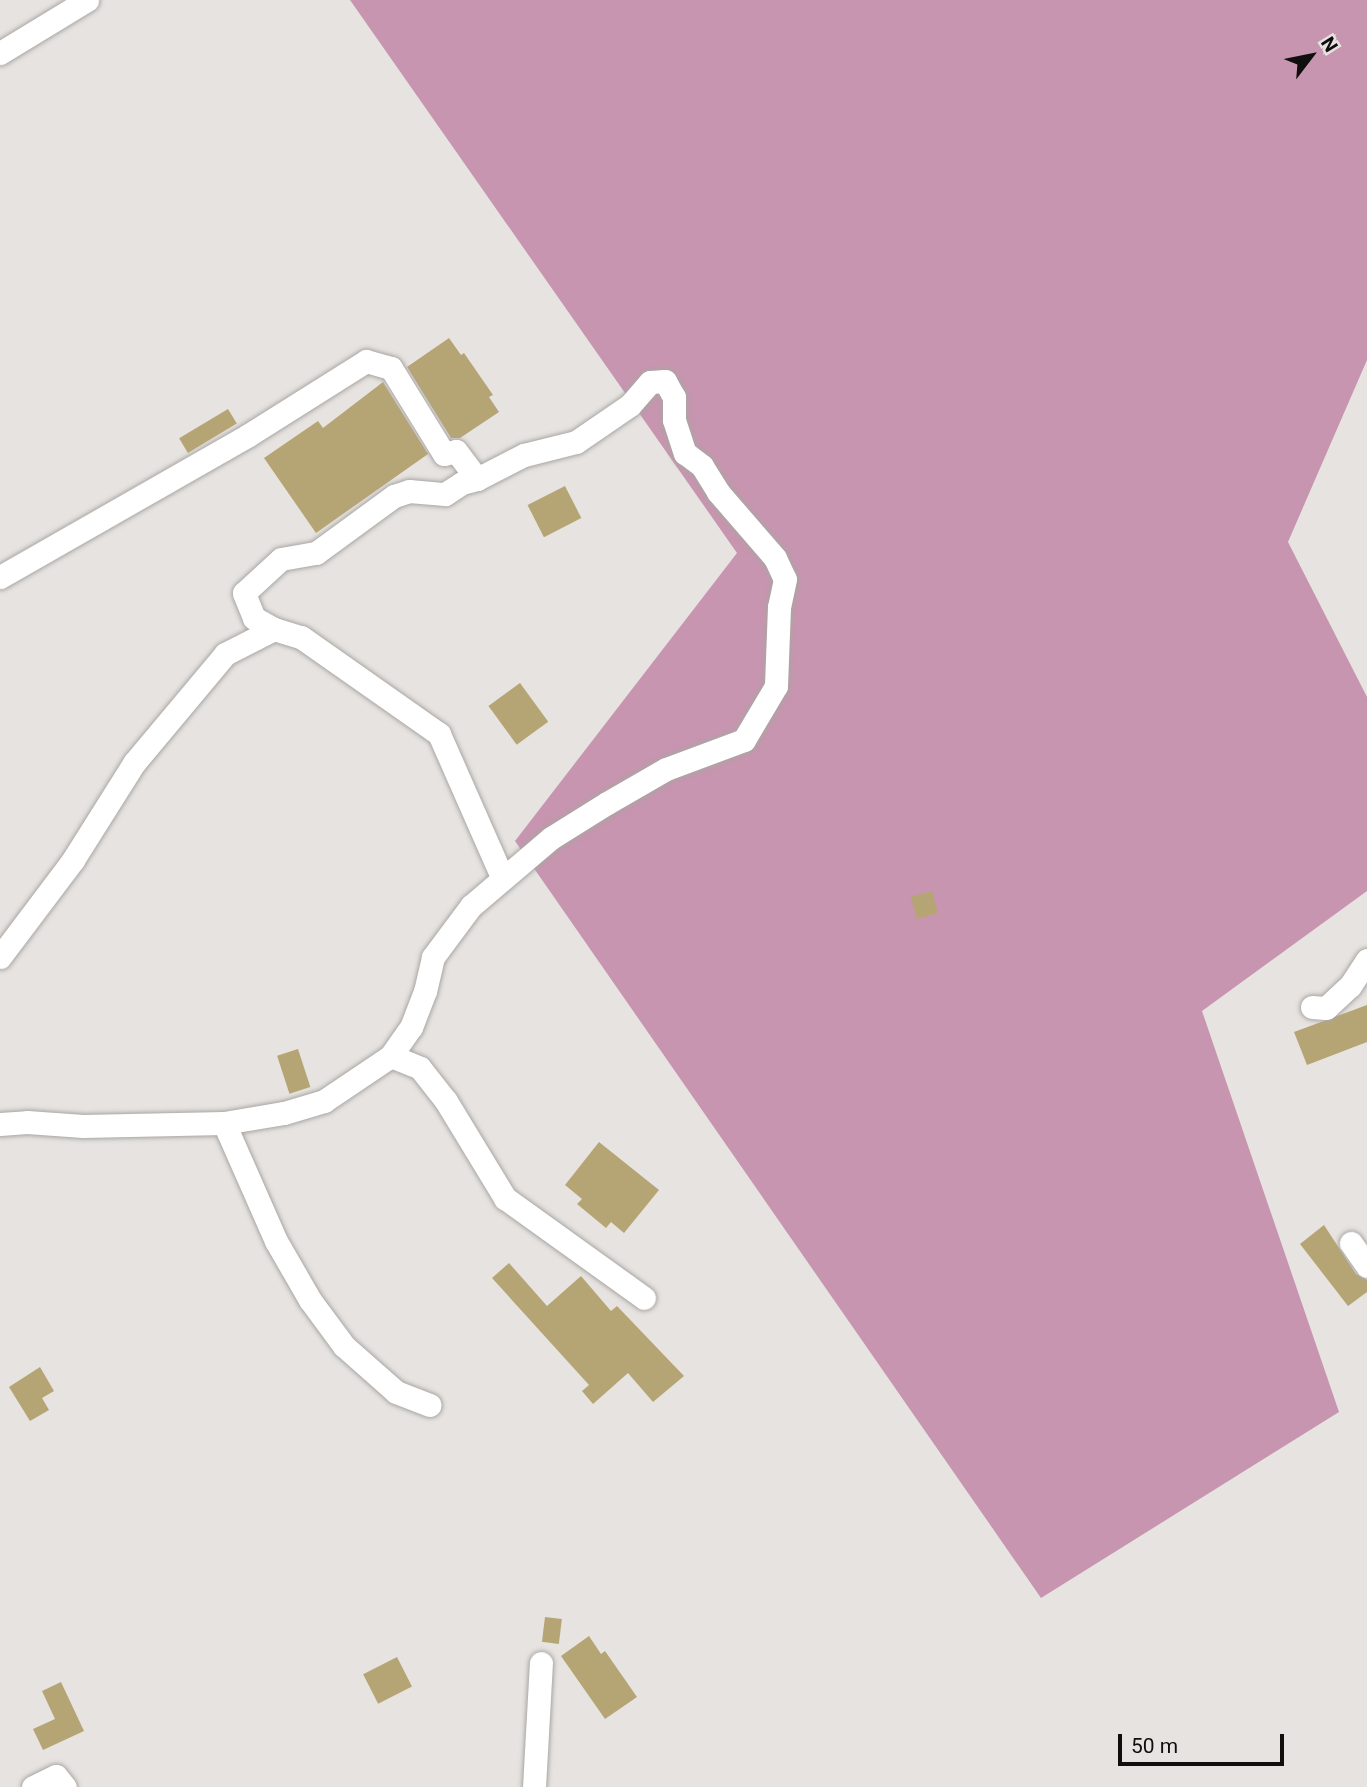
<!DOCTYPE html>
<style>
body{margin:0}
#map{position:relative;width:1367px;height:1787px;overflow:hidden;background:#e6e3e0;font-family:Roboto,sans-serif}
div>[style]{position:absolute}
.forest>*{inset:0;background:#c795af}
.building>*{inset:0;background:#b6a574;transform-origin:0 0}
.roads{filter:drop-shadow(0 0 2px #a9a6a3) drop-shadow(0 0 2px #a9a6a3)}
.minor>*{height:23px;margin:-11.5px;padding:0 11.5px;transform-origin:11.5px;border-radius:11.5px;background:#fff}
span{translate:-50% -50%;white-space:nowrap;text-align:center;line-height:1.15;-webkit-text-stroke:6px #e6e3e0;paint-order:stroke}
.north{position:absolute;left:1276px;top:21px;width:70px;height:70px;-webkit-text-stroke:5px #e6e3e0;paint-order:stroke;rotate:58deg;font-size:19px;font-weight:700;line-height:28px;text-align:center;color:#110f0e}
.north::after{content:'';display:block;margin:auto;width:24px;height:32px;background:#110f0e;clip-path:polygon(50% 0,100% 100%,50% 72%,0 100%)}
.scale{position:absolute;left:1118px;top:1734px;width:166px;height:32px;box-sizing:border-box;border:4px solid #110f0e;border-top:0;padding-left:9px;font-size:21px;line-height:24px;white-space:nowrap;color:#110f0e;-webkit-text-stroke:5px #e6e3e0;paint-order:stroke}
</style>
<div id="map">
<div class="forest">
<div style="clip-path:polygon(350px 0,1367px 0,1367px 360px,1288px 542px,1367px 697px,1367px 891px,1202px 1011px,1339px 1412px,1041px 1598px,515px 841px,737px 553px)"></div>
</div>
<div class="building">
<div style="clip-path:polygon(449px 338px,461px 355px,464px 353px,493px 395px,489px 397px,499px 412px,460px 438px,451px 438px,407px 367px)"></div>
<div style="clip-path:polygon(383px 382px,428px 454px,316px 533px,264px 458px,318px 421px,323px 428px)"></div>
<div style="left:228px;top:409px;width:17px;height:57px;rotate:59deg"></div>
<div style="left:565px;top:486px;width:36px;height:42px;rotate:63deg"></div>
<div style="left:520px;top:683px;width:48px;height:39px;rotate:54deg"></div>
<div style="left:932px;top:891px;width:23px;height:22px;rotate:75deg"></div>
<div style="clip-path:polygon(1367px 1005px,1367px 1042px,1307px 1065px,1294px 1032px)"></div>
<div style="left:298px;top:1049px;width:40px;height:22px;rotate:72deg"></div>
<div style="clip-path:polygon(599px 1142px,659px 1190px,624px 1233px,611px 1222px,606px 1228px,577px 1204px,582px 1199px,565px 1185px)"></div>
<div style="clip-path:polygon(1324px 1225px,1356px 1274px,1367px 1280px,1367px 1292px,1348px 1306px,1300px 1244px)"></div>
<div style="clip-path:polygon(509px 1263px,547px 1306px,581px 1276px,611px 1311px,617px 1306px,684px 1376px,653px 1402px,628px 1373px,593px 1404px,582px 1391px,589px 1385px,492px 1278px)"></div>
<div style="clip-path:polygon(40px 1367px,54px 1391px,42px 1398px,49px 1410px,30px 1421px,9px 1387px)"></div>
<div style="left:545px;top:1617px;width:17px;height:25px;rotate:7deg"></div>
<div style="clip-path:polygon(589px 1636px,601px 1654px,605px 1651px,637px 1697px,605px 1719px,561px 1656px)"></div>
<div style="left:397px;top:1657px;width:33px;height:38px;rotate:63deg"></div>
<div style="clip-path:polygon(61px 1682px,84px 1731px,43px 1750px,33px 1729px,55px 1719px,42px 1691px)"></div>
</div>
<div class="roads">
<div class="minor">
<div style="left:0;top:53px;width:102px;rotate:-31.3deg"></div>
<div style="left:0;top:577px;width:284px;rotate:-29.7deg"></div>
<div style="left:247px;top:436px;width:141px;rotate:-32.2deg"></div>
<div style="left:366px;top:361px;width:26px;rotate:16deg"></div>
<div style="left:391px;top:368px;width:101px;rotate:58.4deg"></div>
<div style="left:444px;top:454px;width:12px;rotate:-14deg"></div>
<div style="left:456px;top:451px;width:35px;rotate:53deg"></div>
<div style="left:477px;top:479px;width:53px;rotate:-27.1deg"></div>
<div style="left:524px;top:455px;width:54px;rotate:-14deg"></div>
<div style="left:576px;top:442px;width:65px;rotate:-34.4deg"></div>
<div style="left:630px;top:405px;width:30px;rotate:-49deg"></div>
<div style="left:650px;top:382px;width:15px;rotate:-4deg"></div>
<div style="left:665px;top:381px;width:18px;rotate:61deg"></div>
<div style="left:674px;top:397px;width:23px;rotate:90deg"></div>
<div style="left:674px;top:420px;width:35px;rotate:72deg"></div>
<div style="left:685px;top:453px;width:21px;rotate:37deg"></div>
<div style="left:702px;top:466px;width:31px;rotate:58deg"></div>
<div style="left:718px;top:492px;width:87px;rotate:49.2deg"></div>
<div style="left:775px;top:558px;width:23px;rotate:65deg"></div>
<div style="left:785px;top:579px;width:29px;rotate:102deg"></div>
<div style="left:779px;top:607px;width:79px;rotate:92.2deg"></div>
<div style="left:776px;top:686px;width:63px;rotate:120.7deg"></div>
<div style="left:744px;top:740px;width:83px;rotate:159.6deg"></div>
<div style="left:666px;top:769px;width:68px;rotate:150deg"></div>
<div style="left:607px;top:803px;width:66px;rotate:148deg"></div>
<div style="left:551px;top:838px;width:105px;rotate:139.6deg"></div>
<div style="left:471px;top:906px;width:64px;rotate:126.7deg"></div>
<div style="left:433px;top:957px;width:35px;rotate:103deg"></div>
<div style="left:425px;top:991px;width:39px;rotate:111deg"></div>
<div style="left:411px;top:1027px;width:35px;rotate:125deg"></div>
<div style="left:274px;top:629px;width:23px;rotate:-151deg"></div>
<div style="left:254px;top:618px;width:27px;rotate:-112deg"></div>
<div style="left:244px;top:593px;width:50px;rotate:-42.6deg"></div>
<div style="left:281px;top:559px;width:36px;rotate:-10deg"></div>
<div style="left:316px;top:553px;width:97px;rotate:-36.2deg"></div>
<div style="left:394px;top:496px;width:16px;rotate:-18deg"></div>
<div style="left:409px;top:491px;width:36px;rotate:5deg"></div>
<div style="left:445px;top:494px;width:20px;rotate:-33deg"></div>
<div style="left:462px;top:483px;width:16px;rotate:-15deg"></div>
<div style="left:0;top:957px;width:121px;rotate:-53deg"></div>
<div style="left:73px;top:860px;width:115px;rotate:-57.8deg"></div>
<div style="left:134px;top:763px;width:142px;rotate:-50.1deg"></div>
<div style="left:225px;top:654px;width:55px;rotate:-27deg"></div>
<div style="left:274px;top:629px;width:28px;rotate:17deg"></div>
<div style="left:301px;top:637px;width:169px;rotate:35.1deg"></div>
<div style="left:439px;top:734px;width:156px;rotate:66.2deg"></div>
<div style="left:1312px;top:1007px;width:14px;rotate:4deg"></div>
<div style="left:1326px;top:1008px;width:33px;rotate:-43deg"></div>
<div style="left:1350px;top:986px;width:31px;rotate:-57deg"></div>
<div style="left:224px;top:1123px;width:129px;rotate:66.2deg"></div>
<div style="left:276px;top:1241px;width:68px;rotate:60deg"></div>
<div style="left:310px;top:1300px;width:57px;rotate:53.5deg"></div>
<div style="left:344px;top:1346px;width:69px;rotate:41.5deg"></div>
<div style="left:396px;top:1392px;width:36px;rotate:21deg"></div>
<div style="left:0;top:1124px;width:27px;rotate:-4deg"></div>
<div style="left:27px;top:1122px;width:56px;rotate:4.1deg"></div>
<div style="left:83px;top:1126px;width:141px;rotate:-1.2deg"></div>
<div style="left:224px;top:1123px;width:61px;rotate:-9.5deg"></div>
<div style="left:284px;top:1113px;width:42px;rotate:-16.7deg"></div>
<div style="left:324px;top:1101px;width:81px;rotate:-33.9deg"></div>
<div style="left:391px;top:1056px;width:31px;rotate:22deg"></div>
<div style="left:420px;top:1068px;width:42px;rotate:51.8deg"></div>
<div style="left:446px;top:1101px;width:114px;rotate:58.7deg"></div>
<div style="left:505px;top:1198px;width:171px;rotate:35.7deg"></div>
<div style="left:1351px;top:1243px;width:28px;rotate:55deg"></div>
<div style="left:33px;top:1787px;width:25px;rotate:-26deg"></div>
<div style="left:56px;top:1776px;width:14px;rotate:51deg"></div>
<div style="left:534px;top:1787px;width:124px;rotate:-86.8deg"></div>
</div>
</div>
<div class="north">N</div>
<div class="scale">50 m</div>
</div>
